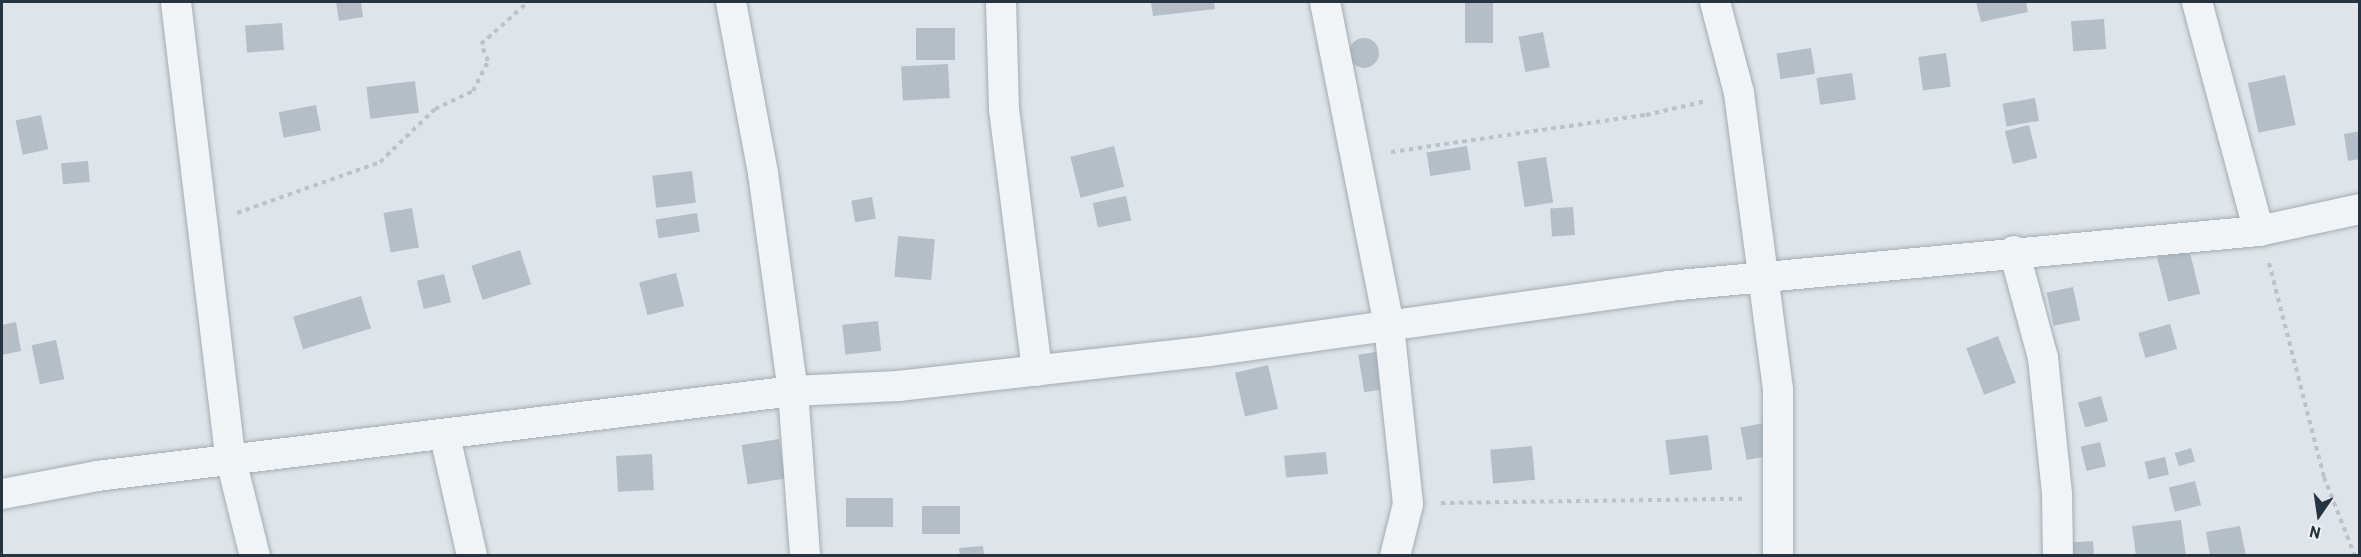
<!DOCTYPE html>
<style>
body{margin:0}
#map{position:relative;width:2361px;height:557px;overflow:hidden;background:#dee4e9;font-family:Barlow,sans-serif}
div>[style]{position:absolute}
.building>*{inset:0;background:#b5bec6;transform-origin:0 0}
.round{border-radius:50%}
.path>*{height:4px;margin-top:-2px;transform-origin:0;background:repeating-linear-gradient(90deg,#bcc2c8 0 4.5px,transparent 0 9px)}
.roads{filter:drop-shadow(0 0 2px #a3acb3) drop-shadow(0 0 2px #a3acb3)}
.minor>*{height:30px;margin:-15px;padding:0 15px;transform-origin:15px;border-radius:15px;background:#f1f4f7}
span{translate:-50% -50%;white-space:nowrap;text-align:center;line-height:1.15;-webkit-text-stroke:4.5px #eef3f6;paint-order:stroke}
.frame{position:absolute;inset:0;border:3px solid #263441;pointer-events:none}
.north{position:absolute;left:2289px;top:485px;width:60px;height:60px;-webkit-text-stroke:4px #eef3f6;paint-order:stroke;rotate:193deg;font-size:16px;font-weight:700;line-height:24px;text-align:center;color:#263441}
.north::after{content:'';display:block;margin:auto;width:21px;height:27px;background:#263441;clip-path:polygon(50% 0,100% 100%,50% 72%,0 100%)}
</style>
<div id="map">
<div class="building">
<div style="clip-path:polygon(336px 2px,361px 2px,363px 17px,339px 21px)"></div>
<div style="clip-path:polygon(1151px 2px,1214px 2px,1215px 9px,1153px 16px)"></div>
<div style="left:1465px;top:2px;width:28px;height:41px"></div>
<div style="clip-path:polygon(1976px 2px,2026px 2px,2028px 12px,1981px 22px)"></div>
<div style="left:2104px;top:19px;width:30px;height:33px;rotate:86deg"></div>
<div style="left:282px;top:23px;width:27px;height:37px;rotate:86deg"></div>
<div style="left:955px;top:28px;width:32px;height:39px;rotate:90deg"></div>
<div style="left:1543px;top:32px;width:36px;height:25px;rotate:79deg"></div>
<div class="round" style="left:1349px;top:38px;width:30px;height:30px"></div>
<div style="left:1811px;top:48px;width:26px;height:35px;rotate:81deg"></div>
<div style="left:1946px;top:53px;width:34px;height:28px;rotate:82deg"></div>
<div style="left:948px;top:64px;width:34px;height:47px;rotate:87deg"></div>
<div style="left:1852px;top:73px;width:27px;height:36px;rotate:82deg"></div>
<div style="left:2285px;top:75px;width:51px;height:38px;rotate:78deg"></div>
<div style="left:415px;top:81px;width:32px;height:49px;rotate:83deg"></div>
<div style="left:2035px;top:98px;width:23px;height:33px;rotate:80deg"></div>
<div style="left:316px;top:105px;width:26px;height:38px;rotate:79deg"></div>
<div style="left:41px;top:115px;width:35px;height:26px;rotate:78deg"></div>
<div style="left:2029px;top:125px;width:34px;height:25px;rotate:76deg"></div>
<div style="clip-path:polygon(2360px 131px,2360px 159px,2348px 161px,2344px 134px)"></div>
<div style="left:1114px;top:146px;width:42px;height:45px;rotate:76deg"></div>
<div style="left:1467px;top:146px;width:24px;height:41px;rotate:81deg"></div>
<div style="left:1546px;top:157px;width:46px;height:29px;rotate:81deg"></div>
<div style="left:88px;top:161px;width:21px;height:27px;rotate:85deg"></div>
<div style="left:692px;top:171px;width:32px;height:40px;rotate:83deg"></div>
<div style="left:1126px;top:196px;width:25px;height:34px;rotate:78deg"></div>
<div style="left:872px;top:197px;width:22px;height:21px;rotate:80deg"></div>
<div style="left:1573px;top:207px;width:28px;height:23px;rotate:86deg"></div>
<div style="left:412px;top:208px;width:40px;height:29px;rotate:80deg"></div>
<div style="left:697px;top:213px;width:19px;height:42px;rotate:81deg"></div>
<div style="left:898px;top:236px;width:37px;height:41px;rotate:5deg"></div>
<div style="left:2189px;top:249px;width:46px;height:33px;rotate:76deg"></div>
<div style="left:520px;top:250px;width:36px;height:51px;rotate:72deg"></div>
<div style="left:676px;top:273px;width:34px;height:38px;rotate:76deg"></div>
<div style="left:444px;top:274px;width:29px;height:28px;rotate:76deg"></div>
<div style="left:2073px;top:287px;width:34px;height:27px;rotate:78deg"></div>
<div style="left:361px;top:296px;width:34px;height:71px;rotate:73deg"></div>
<div style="left:878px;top:321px;width:30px;height:36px;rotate:84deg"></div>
<div style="clip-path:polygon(16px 322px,21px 351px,2px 355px,2px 325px)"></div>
<div style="left:2170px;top:324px;width:26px;height:33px;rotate:74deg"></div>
<div style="left:1998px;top:336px;width:50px;height:34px;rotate:69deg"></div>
<div style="left:56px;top:340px;width:40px;height:25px;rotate:78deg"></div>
<div style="left:1382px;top:351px;width:38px;height:24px;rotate:81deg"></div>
<div style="left:1268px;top:365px;width:45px;height:34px;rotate:77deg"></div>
<div style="left:2101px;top:396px;width:26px;height:24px;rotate:74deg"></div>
<div style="left:1764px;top:423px;width:33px;height:24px;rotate:79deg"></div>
<div style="left:1708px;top:435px;width:35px;height:43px;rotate:83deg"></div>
<div style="left:779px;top:439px;width:40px;height:38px;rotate:81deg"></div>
<div style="left:2100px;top:442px;width:25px;height:20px;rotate:76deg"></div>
<div style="left:1532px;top:446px;width:34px;height:42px;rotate:85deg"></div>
<div style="left:2191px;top:448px;width:14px;height:17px;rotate:73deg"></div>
<div style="left:1326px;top:452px;width:22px;height:42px;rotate:85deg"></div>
<div style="left:652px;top:454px;width:36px;height:36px;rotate:87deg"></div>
<div style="left:2165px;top:457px;width:18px;height:21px;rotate:77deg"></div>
<div style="left:2195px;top:481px;width:25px;height:27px;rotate:76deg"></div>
<div style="left:846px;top:498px;width:47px;height:29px"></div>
<div style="left:922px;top:506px;width:38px;height:28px"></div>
<div style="clip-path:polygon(2181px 520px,2186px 556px,2136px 556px,2132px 526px)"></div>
<div style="clip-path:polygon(2240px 526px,2246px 556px,2210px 556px,2206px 532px)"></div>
<div style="left:2093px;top:541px;width:15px;height:22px;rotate:86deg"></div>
<div style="clip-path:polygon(983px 546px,984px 556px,960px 556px,959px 548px)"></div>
</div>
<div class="path">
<div style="left:1391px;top:152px;width:258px;rotate:-8.3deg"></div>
<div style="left:1646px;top:115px;width:62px;rotate:-13.1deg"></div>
<div style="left:237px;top:213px;width:152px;rotate:-19.6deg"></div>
<div style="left:380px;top:162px;width:76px;rotate:-43.9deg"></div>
<div style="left:435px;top:109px;width:42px;rotate:-25.3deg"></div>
<div style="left:473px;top:91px;width:34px;rotate:-63deg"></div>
<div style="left:488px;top:61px;width:18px;rotate:-112deg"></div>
<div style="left:481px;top:44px;width:63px;rotate:-41.8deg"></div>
<div style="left:2269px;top:263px;width:221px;rotate:75.6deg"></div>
<div style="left:2324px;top:477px;width:85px;rotate:68.6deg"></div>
<div style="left:1441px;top:503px;width:302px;rotate:-0.8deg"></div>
</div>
<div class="roads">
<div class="minor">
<div style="left:176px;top:2px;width:461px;rotate:83.2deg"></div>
<div style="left:231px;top:460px;width:99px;rotate:76deg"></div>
<div style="left:731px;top:2px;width:174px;rotate:79.4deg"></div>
<div style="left:763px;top:173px;width:220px;rotate:82.2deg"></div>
<div style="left:793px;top:391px;width:165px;rotate:85.8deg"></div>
<div style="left:1001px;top:2px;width:107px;rotate:88.4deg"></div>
<div style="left:1004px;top:109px;width:264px;rotate:82.8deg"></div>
<div style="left:1325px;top:2px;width:330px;rotate:78.8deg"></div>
<div style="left:1389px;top:326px;width:179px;rotate:83.9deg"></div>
<div style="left:1408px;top:504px;width:54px;rotate:104deg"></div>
<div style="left:1715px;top:2px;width:94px;rotate:75.2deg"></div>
<div style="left:1739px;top:93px;width:300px;rotate:82.5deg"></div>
<div style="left:1778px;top:390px;width:166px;rotate:90deg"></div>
<div style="left:2197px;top:2px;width:237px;rotate:74.9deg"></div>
<div style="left:2014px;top:251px;width:111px;rotate:74.8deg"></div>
<div style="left:2043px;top:358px;width:137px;rotate:84.1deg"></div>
<div style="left:2057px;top:494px;width:62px;rotate:89.1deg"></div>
<div style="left:445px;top:436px;width:123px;rotate:77.3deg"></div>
<div style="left:2px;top:494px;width:97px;rotate:-10.7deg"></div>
<div style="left:97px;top:476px;width:701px;rotate:-6.96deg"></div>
<div style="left:793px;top:391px;width:105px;rotate:-2.7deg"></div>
<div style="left:898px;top:386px;width:313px;rotate:-6.4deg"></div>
<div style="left:1209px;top:351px;width:465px;rotate:-8deg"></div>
<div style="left:1669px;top:286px;width:593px;rotate:-5.33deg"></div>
<div style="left:2259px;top:231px;width:103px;rotate:-12.3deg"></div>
</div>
</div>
<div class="frame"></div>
<div class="north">N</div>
</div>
